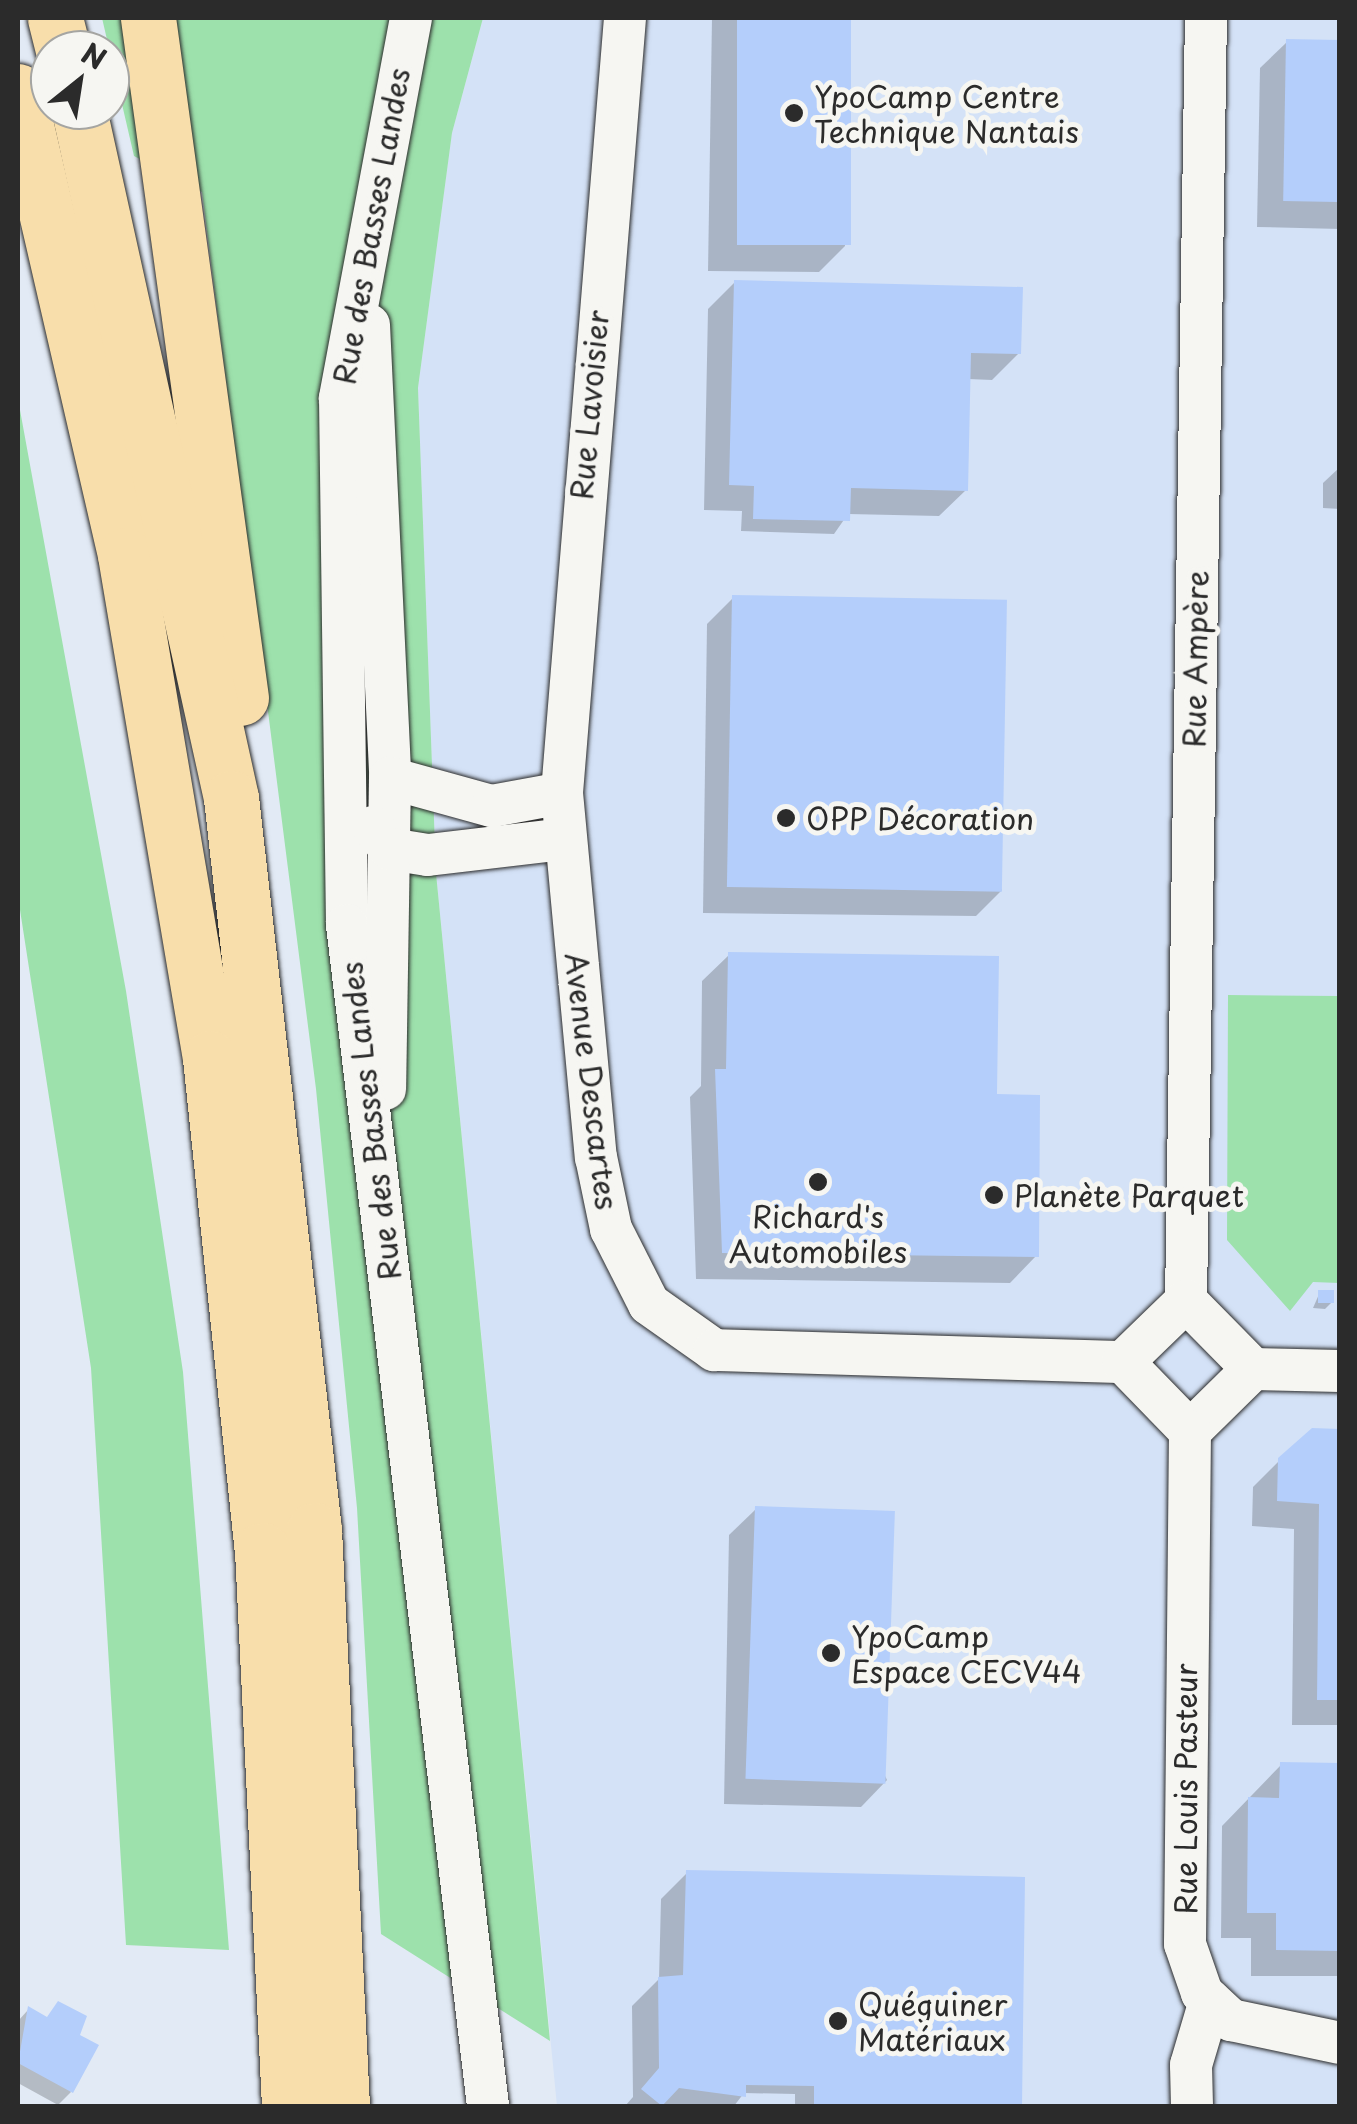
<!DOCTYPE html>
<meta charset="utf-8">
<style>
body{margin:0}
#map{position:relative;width:1357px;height:2124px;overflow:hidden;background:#e2eaf5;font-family:"Playpen Sans",sans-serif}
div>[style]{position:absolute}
.built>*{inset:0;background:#d4e2f7}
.green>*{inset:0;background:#9de1ac}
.shadow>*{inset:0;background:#0003}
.building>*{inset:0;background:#b4cefb;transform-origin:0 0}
.roads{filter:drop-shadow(0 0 2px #2b2b2b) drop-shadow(0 0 2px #2b2b2b)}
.minor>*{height:42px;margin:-21px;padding:0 21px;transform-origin:21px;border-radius:21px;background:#f6f6f2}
.highway>*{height:55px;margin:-27.5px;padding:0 27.5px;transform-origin:27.5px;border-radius:27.5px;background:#f8deab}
.dots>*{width:28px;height:28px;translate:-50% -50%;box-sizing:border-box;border:5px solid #f6f6f2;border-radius:50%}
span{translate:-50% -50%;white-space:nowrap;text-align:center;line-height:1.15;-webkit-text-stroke:10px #f6f6f2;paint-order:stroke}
.poi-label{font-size:30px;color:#2b2b2b}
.left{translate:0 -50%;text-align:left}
.street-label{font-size:30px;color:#2b2b2b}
.frame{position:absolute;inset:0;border:20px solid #2b2b2b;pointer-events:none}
.north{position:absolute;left:30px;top:30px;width:100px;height:100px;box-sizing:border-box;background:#f6f6f2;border:2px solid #a5a5a2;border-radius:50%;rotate:30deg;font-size:28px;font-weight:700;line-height:40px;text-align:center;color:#2b2b2b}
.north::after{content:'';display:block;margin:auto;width:35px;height:45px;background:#2b2b2b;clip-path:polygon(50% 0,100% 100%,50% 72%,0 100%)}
</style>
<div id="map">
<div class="built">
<div style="clip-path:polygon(483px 18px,1339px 18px,1339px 2106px,557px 2106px,436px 873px,418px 388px,452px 133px)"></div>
</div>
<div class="green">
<div style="clip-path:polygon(102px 18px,483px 18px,452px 133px,418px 388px,436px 873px,550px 2041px,381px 1934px,357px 1508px,316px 1089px,202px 192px,134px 156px)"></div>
<div style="clip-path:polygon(18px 399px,126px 991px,183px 1372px,229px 1950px,126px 1945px,91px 1368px,18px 897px)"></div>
<div style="clip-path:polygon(1228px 995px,1339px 996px,1339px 1283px,1313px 1282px,1290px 1311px,1227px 1240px)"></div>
</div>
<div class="shadow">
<div style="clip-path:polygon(712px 18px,849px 18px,845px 246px,819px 272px,708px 271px)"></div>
<div style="clip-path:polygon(1287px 42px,1340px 43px,1340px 229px,1257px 227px,1260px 68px)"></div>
<div style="clip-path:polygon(735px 282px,1019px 353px,992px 380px,968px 379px,966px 490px,939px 516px,848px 514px,834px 534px,741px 531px,742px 511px,704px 510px,708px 309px)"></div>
<div style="clip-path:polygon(1340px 467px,1340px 509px,1323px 508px,1323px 483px)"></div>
<div style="clip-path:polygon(733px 598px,1002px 890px,976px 916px,703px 913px,707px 624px)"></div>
<div style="clip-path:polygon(729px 955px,994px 1097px,1036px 1256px,1010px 1283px,696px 1279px,690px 1097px,701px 1086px,702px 981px)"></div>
<div style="clip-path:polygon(1320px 1292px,1331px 1303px,1325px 1309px,1313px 1308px)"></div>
<div style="clip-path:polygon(1340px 1431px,1340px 1725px,1292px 1725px,1294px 1529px,1252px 1526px,1253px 1487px,1280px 1460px)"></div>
<div style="clip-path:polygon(756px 1509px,887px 1780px,861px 1807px,724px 1804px,729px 1535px)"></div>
<div style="clip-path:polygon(1281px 1765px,1340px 1766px,1339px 1976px,1251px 1976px,1251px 1938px,1221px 1938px,1222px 1826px)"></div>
<div style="clip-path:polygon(687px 1873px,1022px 1880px,1019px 2106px,795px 2106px,795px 2094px,744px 2093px,734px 2106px,625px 2106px,633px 2097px,632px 2006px,659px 1979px,661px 1899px)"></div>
<div style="clip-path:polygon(28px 2010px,71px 2092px,58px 2105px,18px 2083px,18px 2021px)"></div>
</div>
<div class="building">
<div style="left:737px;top:18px;width:114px;height:227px"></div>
<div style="left:1286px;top:39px;width:54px;height:162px;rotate:1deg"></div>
<div style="clip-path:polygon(734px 280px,1023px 287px,1021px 354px,971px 353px,968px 491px,851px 488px,850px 521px,753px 519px,754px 486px,729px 485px)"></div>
<div style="left:732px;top:595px;width:275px;height:292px;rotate:1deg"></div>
<div style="clip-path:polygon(728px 952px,999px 956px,997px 1094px,1040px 1095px,1039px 1257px,722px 1253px,715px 1069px,726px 1069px)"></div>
<div style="left:1318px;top:1290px;width:16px;height:13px"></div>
<div style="clip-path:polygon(1312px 1428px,1340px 1429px,1340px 1700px,1317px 1700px,1319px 1504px,1277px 1501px,1278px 1458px)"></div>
<div style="left:755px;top:1506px;width:140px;height:273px;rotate:2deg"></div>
<div style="clip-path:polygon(1280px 1762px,1340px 1763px,1340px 1951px,1276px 1950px,1276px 1913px,1247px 1913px,1248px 1797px,1279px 1798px)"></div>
<div style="clip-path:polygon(686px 1870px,1025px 1877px,1022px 2106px,814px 2106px,814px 2086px,746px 2085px,746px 2097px,679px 2088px,662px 2106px,641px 2089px,659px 2068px,658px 1977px,683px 1975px)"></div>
<div style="clip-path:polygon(58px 2001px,87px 2016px,80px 2035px,99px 2045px,73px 2093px,18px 2063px,28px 2006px,47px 2017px)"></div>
</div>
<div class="roads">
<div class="minor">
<div style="left:411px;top:18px;width:387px;rotate:100.6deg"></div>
<div style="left:340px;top:398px;width:527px;rotate:89.24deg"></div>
<div style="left:347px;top:925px;width:1189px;rotate:83.19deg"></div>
<div style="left:625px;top:18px;width:778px;rotate:94.65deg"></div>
<div style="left:562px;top:793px;width:366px;rotate:84.7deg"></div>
<div style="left:596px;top:1157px;width:74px;rotate:78.2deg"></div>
<div style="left:611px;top:1229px;width:84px;rotate:63.1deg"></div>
<div style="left:649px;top:1304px;width:80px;rotate:35.3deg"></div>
<div style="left:714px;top:1350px;width:409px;rotate:1.7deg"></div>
<div style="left:369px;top:325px;width:453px;rotate:87.3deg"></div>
<div style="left:390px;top:778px;width:311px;rotate:90.9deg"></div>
<div style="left:390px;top:778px;width:106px;rotate:15.4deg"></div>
<div style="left:492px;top:806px;width:71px;rotate:-10.5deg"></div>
<div style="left:373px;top:827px;width:28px;rotate:52deg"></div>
<div style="left:390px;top:849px;width:38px;rotate:9deg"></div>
<div style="left:428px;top:855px;width:137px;rotate:-6.7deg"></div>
<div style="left:1186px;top:1301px;width:1283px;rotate:-89.11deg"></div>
<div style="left:1186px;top:1301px;width:95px;rotate:45.4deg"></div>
<div style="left:1253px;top:1369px;width:88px;rotate:135.5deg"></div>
<div style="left:1190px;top:1431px;width:96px;rotate:-134.2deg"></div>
<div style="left:1123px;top:1362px;width:88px;rotate:-44.1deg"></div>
<div style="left:1253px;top:1369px;width:87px;rotate:1.3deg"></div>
<div style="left:1190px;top:1431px;width:513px;rotate:90.56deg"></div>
<div style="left:1185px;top:1944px;width:52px;rotate:70.9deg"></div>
<div style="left:1202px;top:1993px;width:40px;rotate:43deg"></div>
<div style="left:1231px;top:2020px;width:111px;rotate:11.9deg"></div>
<div style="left:1192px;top:2106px;width:41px;rotate:-91.4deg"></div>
<div style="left:1191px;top:2065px;width:67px;rotate:-73.5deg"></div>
</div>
<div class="highway">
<div style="left:55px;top:18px;width:33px;rotate:76deg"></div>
<div style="left:148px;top:18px;width:686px;rotate:82.21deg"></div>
<div style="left:18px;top:91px;width:476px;rotate:77deg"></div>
<div style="left:125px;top:555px;width:510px;rotate:80.41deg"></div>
<div style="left:210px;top:1058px;width:495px;rotate:84deg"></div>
<div style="left:262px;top:1550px;width:557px;rotate:87.22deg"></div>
<div style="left:79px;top:110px;width:705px;rotate:77.54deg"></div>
<div style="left:231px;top:798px;width:737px;rotate:83.53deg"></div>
<div style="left:314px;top:1530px;width:577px;rotate:87.22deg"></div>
</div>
</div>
<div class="dots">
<div style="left:794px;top:113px;background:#2b2b2b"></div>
<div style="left:786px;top:818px;background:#2b2b2b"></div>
<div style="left:818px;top:1182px;background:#2b2b2b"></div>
<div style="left:994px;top:1195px;background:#2b2b2b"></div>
<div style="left:831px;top:1653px;background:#2b2b2b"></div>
<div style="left:838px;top:2021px;background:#2b2b2b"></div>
</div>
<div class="poi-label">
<span class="left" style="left:814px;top:113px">YpoCamp Centre<br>Technique Nantais</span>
<span class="left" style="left:806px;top:818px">OPP Décoration</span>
<span class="left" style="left:1014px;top:1195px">Planète Parquet</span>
<span style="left:818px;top:1233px">Richard's<br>Automobiles</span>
<span class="left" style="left:851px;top:1653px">YpoCamp<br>Espace CECV44</span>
<span class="left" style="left:858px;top:2021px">Quéguiner<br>Matériaux</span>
</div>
<div class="street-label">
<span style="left:371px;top:226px;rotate:-80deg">Rue des Basses Landes</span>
<span style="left:589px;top:405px;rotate:-85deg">Rue Lavoisier</span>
<span style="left:1195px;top:659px;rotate:-89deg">Rue Ampère</span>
<span style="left:592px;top:1081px;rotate:83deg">Avenue Descartes</span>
<span style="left:370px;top:1121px;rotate:-97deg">Rue des Basses Landes</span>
<span style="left:1185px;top:1789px;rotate:-90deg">Rue Louis Pasteur</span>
</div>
<div class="frame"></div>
<div class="north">N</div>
</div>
